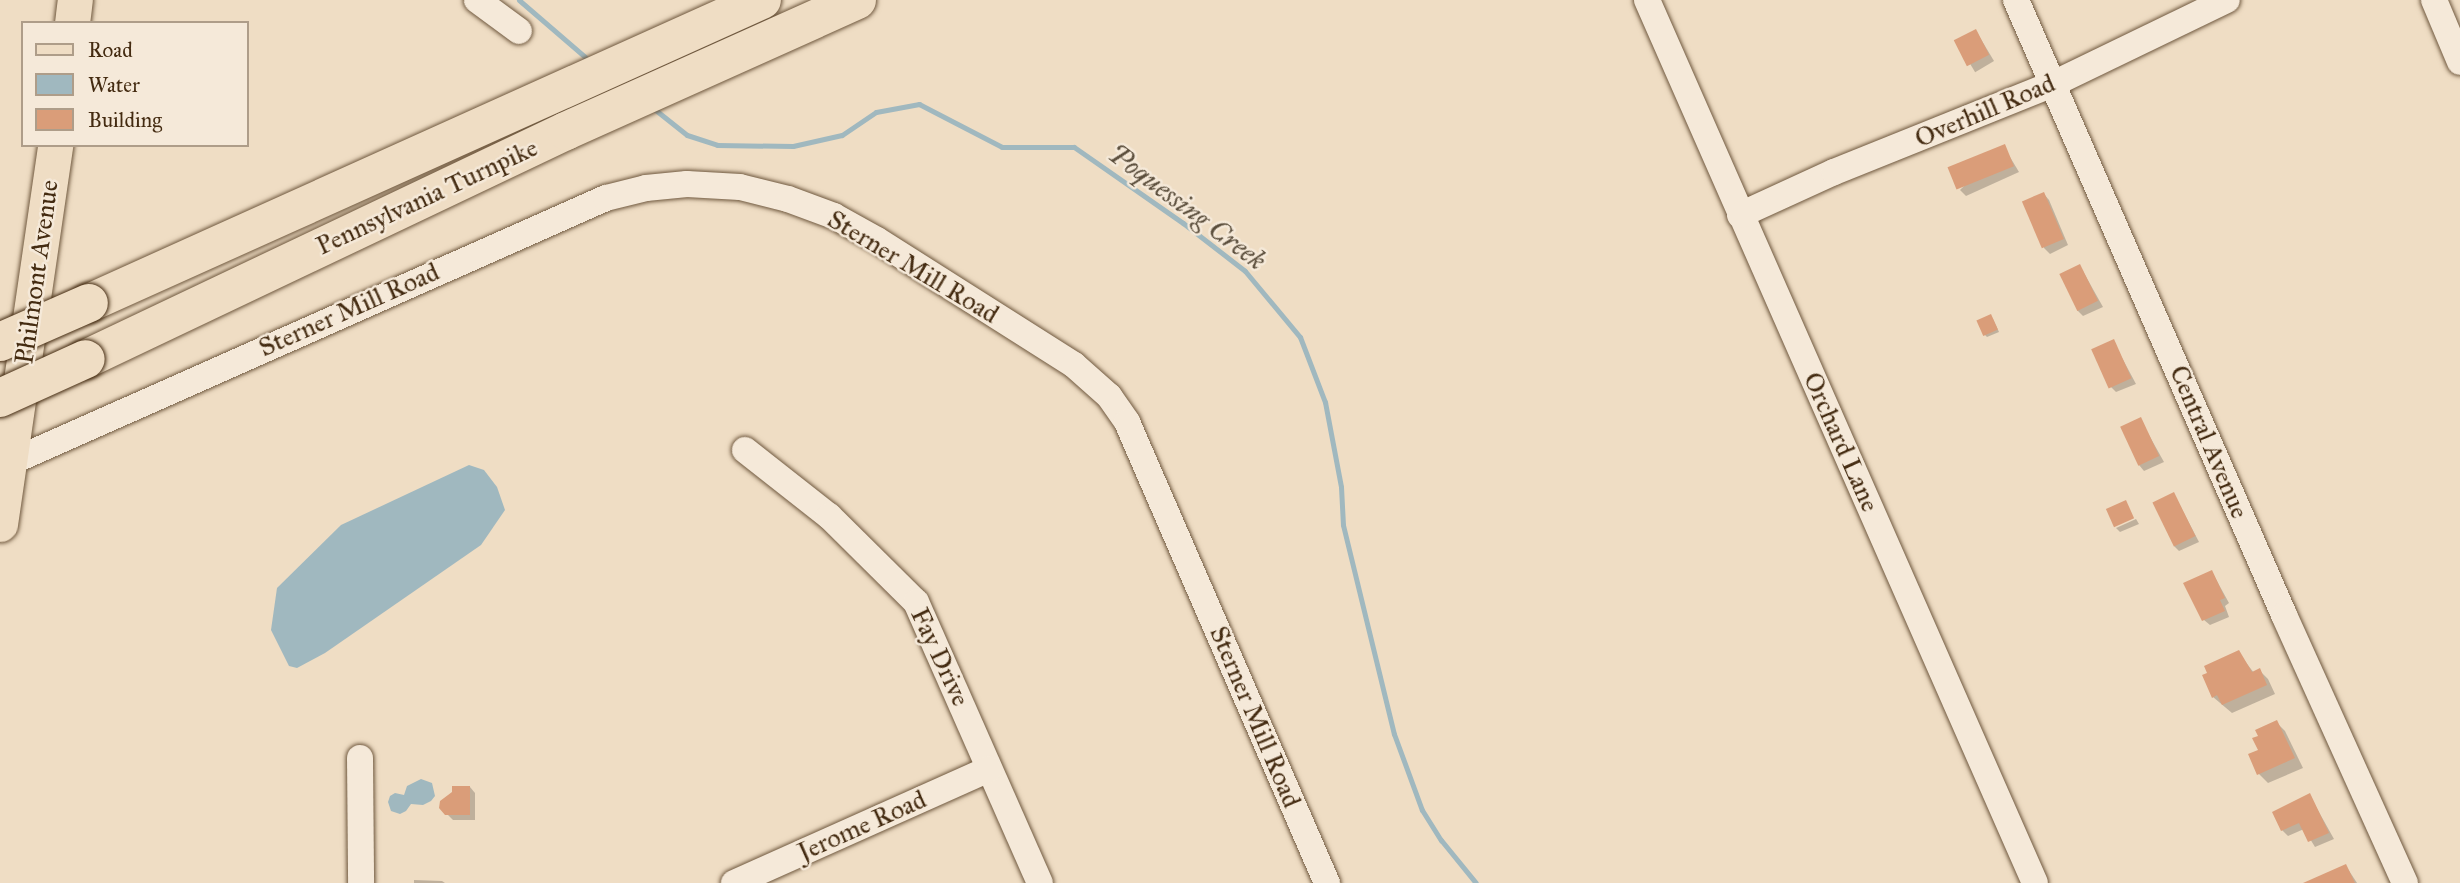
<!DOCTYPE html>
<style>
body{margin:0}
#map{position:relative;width:2460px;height:883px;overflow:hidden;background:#efddc4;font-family:"IM FELL Great Primer",serif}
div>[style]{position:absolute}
.water>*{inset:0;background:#a0b8bf}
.shadow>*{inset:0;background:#0003;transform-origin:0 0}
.stream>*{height:5px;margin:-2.5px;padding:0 2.5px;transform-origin:2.5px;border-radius:2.5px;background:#a0b8bf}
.building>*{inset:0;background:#da9d79;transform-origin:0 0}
.roads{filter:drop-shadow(0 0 2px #6f583e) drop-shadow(0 0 2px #6f583e)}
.minor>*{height:26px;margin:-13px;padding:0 13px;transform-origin:13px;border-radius:13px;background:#f5e9d9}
.major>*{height:35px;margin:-17.5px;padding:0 17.5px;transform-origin:17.5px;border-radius:17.5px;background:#efddc4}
.highway>*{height:38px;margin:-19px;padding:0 19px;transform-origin:19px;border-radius:19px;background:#efddc4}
.bridges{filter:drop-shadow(0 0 2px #442b11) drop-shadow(0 0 2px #442b11)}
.highway-bridge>*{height:38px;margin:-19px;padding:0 19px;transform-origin:19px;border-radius:19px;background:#efddc4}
span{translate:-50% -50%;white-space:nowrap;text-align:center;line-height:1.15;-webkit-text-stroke:5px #f5e9d9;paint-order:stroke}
.street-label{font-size:26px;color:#442b11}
.water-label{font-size:28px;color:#5b4e3c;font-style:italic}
.legend{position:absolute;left:21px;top:21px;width:228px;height:126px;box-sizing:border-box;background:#f5e9d9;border:2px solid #ae9d89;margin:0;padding:9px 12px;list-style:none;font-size:21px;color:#442b11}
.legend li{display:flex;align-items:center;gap:14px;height:35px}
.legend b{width:35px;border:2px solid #ae9d89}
</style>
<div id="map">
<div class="water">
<div style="clip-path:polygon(469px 465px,484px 470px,497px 487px,505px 510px,481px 545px,325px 653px,297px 668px,289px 666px,271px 630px,277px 588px,341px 525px)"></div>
<div style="clip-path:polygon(421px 779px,432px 783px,435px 796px,431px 801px,423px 805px,411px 804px,406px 811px,400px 814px,391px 811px,388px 802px,390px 796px,395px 793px,404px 795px,407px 786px)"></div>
</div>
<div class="shadow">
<div style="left:1976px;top:31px;width:35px;height:22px;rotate:59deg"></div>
<div style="clip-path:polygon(2004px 147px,2019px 172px,1966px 196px,1960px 190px)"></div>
<div style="clip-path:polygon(2044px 194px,2049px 200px,2068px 245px,2050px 254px,2044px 248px)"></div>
<div style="clip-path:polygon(2080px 266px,2103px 307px,2083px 316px,2077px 310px)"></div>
<div style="clip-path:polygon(1993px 319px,1999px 332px,1987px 337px,1985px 335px)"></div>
<div style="clip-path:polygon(2113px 341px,2136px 384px,2116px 392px,2110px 386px)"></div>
<div style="clip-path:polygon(2140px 419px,2164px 462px,2144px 471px,2139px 465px)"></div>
<div style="clip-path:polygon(2174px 494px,2199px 542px,2179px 551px,2174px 546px)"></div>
<div style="clip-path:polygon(2136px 519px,2139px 524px,2120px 532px,2116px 528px)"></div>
<div style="clip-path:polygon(2212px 572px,2229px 603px,2225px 606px,2229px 617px,2210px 625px,2204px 620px)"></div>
<div style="clip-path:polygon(2238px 652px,2254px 673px,2259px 670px,2268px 679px,2275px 694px,2232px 713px,2213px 697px)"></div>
<div style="clip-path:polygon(2276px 722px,2285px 731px,2303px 768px,2268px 783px,2259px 774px,2260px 751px)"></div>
<div style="clip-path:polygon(470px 787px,475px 793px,475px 820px,453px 820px,441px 808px)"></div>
<div style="clip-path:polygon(2310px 796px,2334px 839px,2315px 847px,2304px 829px,2288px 836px,2282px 830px)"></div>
<div style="clip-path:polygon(2346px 866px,2357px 883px,2307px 883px)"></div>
<div style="clip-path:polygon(414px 880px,442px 881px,445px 883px,414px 883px)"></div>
</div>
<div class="stream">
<div style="left:519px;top:0;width:96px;rotate:40.8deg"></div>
<div style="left:653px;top:108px;width:43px;rotate:38.5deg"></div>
<div style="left:687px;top:135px;width:32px;rotate:18deg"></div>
<div style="left:717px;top:145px;width:76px;rotate:0.8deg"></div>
<div style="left:793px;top:146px;width:50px;rotate:-12.7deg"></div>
<div style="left:842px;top:135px;width:41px;rotate:-34.1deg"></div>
<div style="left:876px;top:112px;width:44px;rotate:-10.5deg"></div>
<div style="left:919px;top:104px;width:93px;rotate:27.4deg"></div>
<div style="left:1002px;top:147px;width:72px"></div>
<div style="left:1074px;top:147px;width:133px;rotate:34.9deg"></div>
<div style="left:1183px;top:223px;width:78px;rotate:37.7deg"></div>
<div style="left:1245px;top:271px;width:86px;rotate:50.2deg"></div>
<div style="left:1300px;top:337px;width:70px;rotate:69deg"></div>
<div style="left:1325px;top:402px;width:86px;rotate:79.3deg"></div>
<div style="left:1341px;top:487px;width:38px;rotate:87deg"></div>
<div style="left:1343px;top:525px;width:215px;rotate:76.3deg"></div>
<div style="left:1394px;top:734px;width:81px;rotate:69.8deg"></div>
<div style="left:1422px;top:810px;width:36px;rotate:58deg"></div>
<div style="left:1441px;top:840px;width:55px;rotate:50.9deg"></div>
</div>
<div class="building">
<div style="left:1976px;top:29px;width:29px;height:25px;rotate:63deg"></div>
<div style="left:2005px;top:144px;width:24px;height:62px;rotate:68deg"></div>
<div style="left:2044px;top:192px;width:51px;height:24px;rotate:67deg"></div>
<div style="left:2080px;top:264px;width:41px;height:23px;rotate:64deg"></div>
<div style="left:1991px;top:314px;width:17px;height:16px;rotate:66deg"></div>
<div style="left:2114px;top:339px;width:43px;height:25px;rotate:66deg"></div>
<div style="left:2141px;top:417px;width:43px;height:23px;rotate:65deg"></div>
<div style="left:2174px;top:492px;width:49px;height:24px;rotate:64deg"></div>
<div style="left:2126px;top:500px;width:20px;height:22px;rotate:66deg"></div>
<div style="clip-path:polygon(2212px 570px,2225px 598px,2220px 600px,2225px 611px,2202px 621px,2183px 583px)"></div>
<div style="clip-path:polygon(2239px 650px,2252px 672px,2260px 668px,2267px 685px,2222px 705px,2217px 695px,2212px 698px,2202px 675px,2207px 673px,2204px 666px)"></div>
<div style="clip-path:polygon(2277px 720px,2295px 758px,2257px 775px,2248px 754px,2258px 750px,2252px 738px,2258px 736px,2255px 730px)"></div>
<div style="clip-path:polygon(452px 786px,470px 786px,470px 815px,445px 815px,439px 808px,440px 801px,452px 792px)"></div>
<div style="clip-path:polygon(2310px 793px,2329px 833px,2308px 842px,2299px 823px,2281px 831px,2272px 812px)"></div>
<div style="clip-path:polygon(2346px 864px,2355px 883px,2303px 883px)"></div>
</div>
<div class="roads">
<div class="minor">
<div style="left:477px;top:0;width:52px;rotate:36.4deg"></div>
<div style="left:1647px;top:0;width:964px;rotate:66.28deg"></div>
<div style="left:2016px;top:0;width:671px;rotate:66.45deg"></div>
<div style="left:2284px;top:615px;width:294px;rotate:65.7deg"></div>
<div style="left:2434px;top:0;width:67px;rotate:67.2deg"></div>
<div style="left:1740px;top:215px;width:103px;rotate:-24.6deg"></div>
<div style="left:1834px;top:172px;width:236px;rotate:-21.9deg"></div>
<div style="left:2053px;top:84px;width:193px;rotate:-25.8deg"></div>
<div style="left:745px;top:450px;width:107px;rotate:38.2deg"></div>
<div style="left:829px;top:516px;width:122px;rotate:44.7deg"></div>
<div style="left:916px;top:602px;width:307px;rotate:66.2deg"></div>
<div style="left:11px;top:462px;width:651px;rotate:-23.93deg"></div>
<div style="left:606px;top:198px;width:41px;rotate:-14deg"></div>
<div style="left:646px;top:188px;width:41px;rotate:-5.6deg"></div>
<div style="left:687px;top:184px;width:53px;rotate:3.2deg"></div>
<div style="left:740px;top:187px;width:49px;rotate:14deg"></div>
<div style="left:788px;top:199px;width:49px;rotate:20.3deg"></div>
<div style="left:834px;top:216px;width:49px;rotate:29.2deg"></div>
<div style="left:877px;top:240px;width:233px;rotate:32.4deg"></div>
<div style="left:1074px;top:365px;width:47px;rotate:41.5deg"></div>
<div style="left:1109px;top:396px;width:32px;rotate:55deg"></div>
<div style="left:1127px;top:422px;width:503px;rotate:66.55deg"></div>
<div style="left:360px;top:758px;width:125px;rotate:89.5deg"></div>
<div style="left:734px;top:883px;width:279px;rotate:-24.1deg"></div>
</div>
<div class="major">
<div style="left:72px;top:23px;width:23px;rotate:-83deg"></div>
<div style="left:0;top:524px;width:383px;rotate:-81.7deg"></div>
</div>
<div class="highway">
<div style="left:89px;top:303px;width:738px;rotate:-24.24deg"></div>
<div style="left:86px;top:359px;width:531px;rotate:-25.41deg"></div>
<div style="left:566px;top:131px;width:319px;rotate:-24.2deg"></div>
</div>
</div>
<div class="bridges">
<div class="highway-bridge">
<div style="left:0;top:342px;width:97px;rotate:-23.7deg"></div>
<div style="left:0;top:398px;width:94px;rotate:-24.4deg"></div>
</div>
</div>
<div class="street-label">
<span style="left:1985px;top:111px;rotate:-23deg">Overhill Road</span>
<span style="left:427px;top:197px;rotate:-25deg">Pennsylvania Turnpike</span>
<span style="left:913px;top:267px;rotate:31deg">Sterner Mill Road</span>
<span style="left:37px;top:272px;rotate:-82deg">Philmont Avenue</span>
<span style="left:349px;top:310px;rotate:-24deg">Sterner Mill Road</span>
<span style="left:1841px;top:442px;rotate:66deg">Orchard Lane</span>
<span style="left:2209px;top:442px;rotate:67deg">Central Avenue</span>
<span style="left:940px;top:657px;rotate:65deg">Fay Drive</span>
<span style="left:1255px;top:717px;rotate:67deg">Sterner Mill Road</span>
<span style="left:862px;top:826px;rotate:-24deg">Jerome Road</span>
</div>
<div class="water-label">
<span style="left:1187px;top:207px;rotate:37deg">Poquessing Creek</span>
</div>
<ul class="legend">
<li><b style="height:9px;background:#efddc4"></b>Road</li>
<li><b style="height:19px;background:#a0b8bf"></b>Water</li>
<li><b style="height:19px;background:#da9d79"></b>Building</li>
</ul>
</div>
